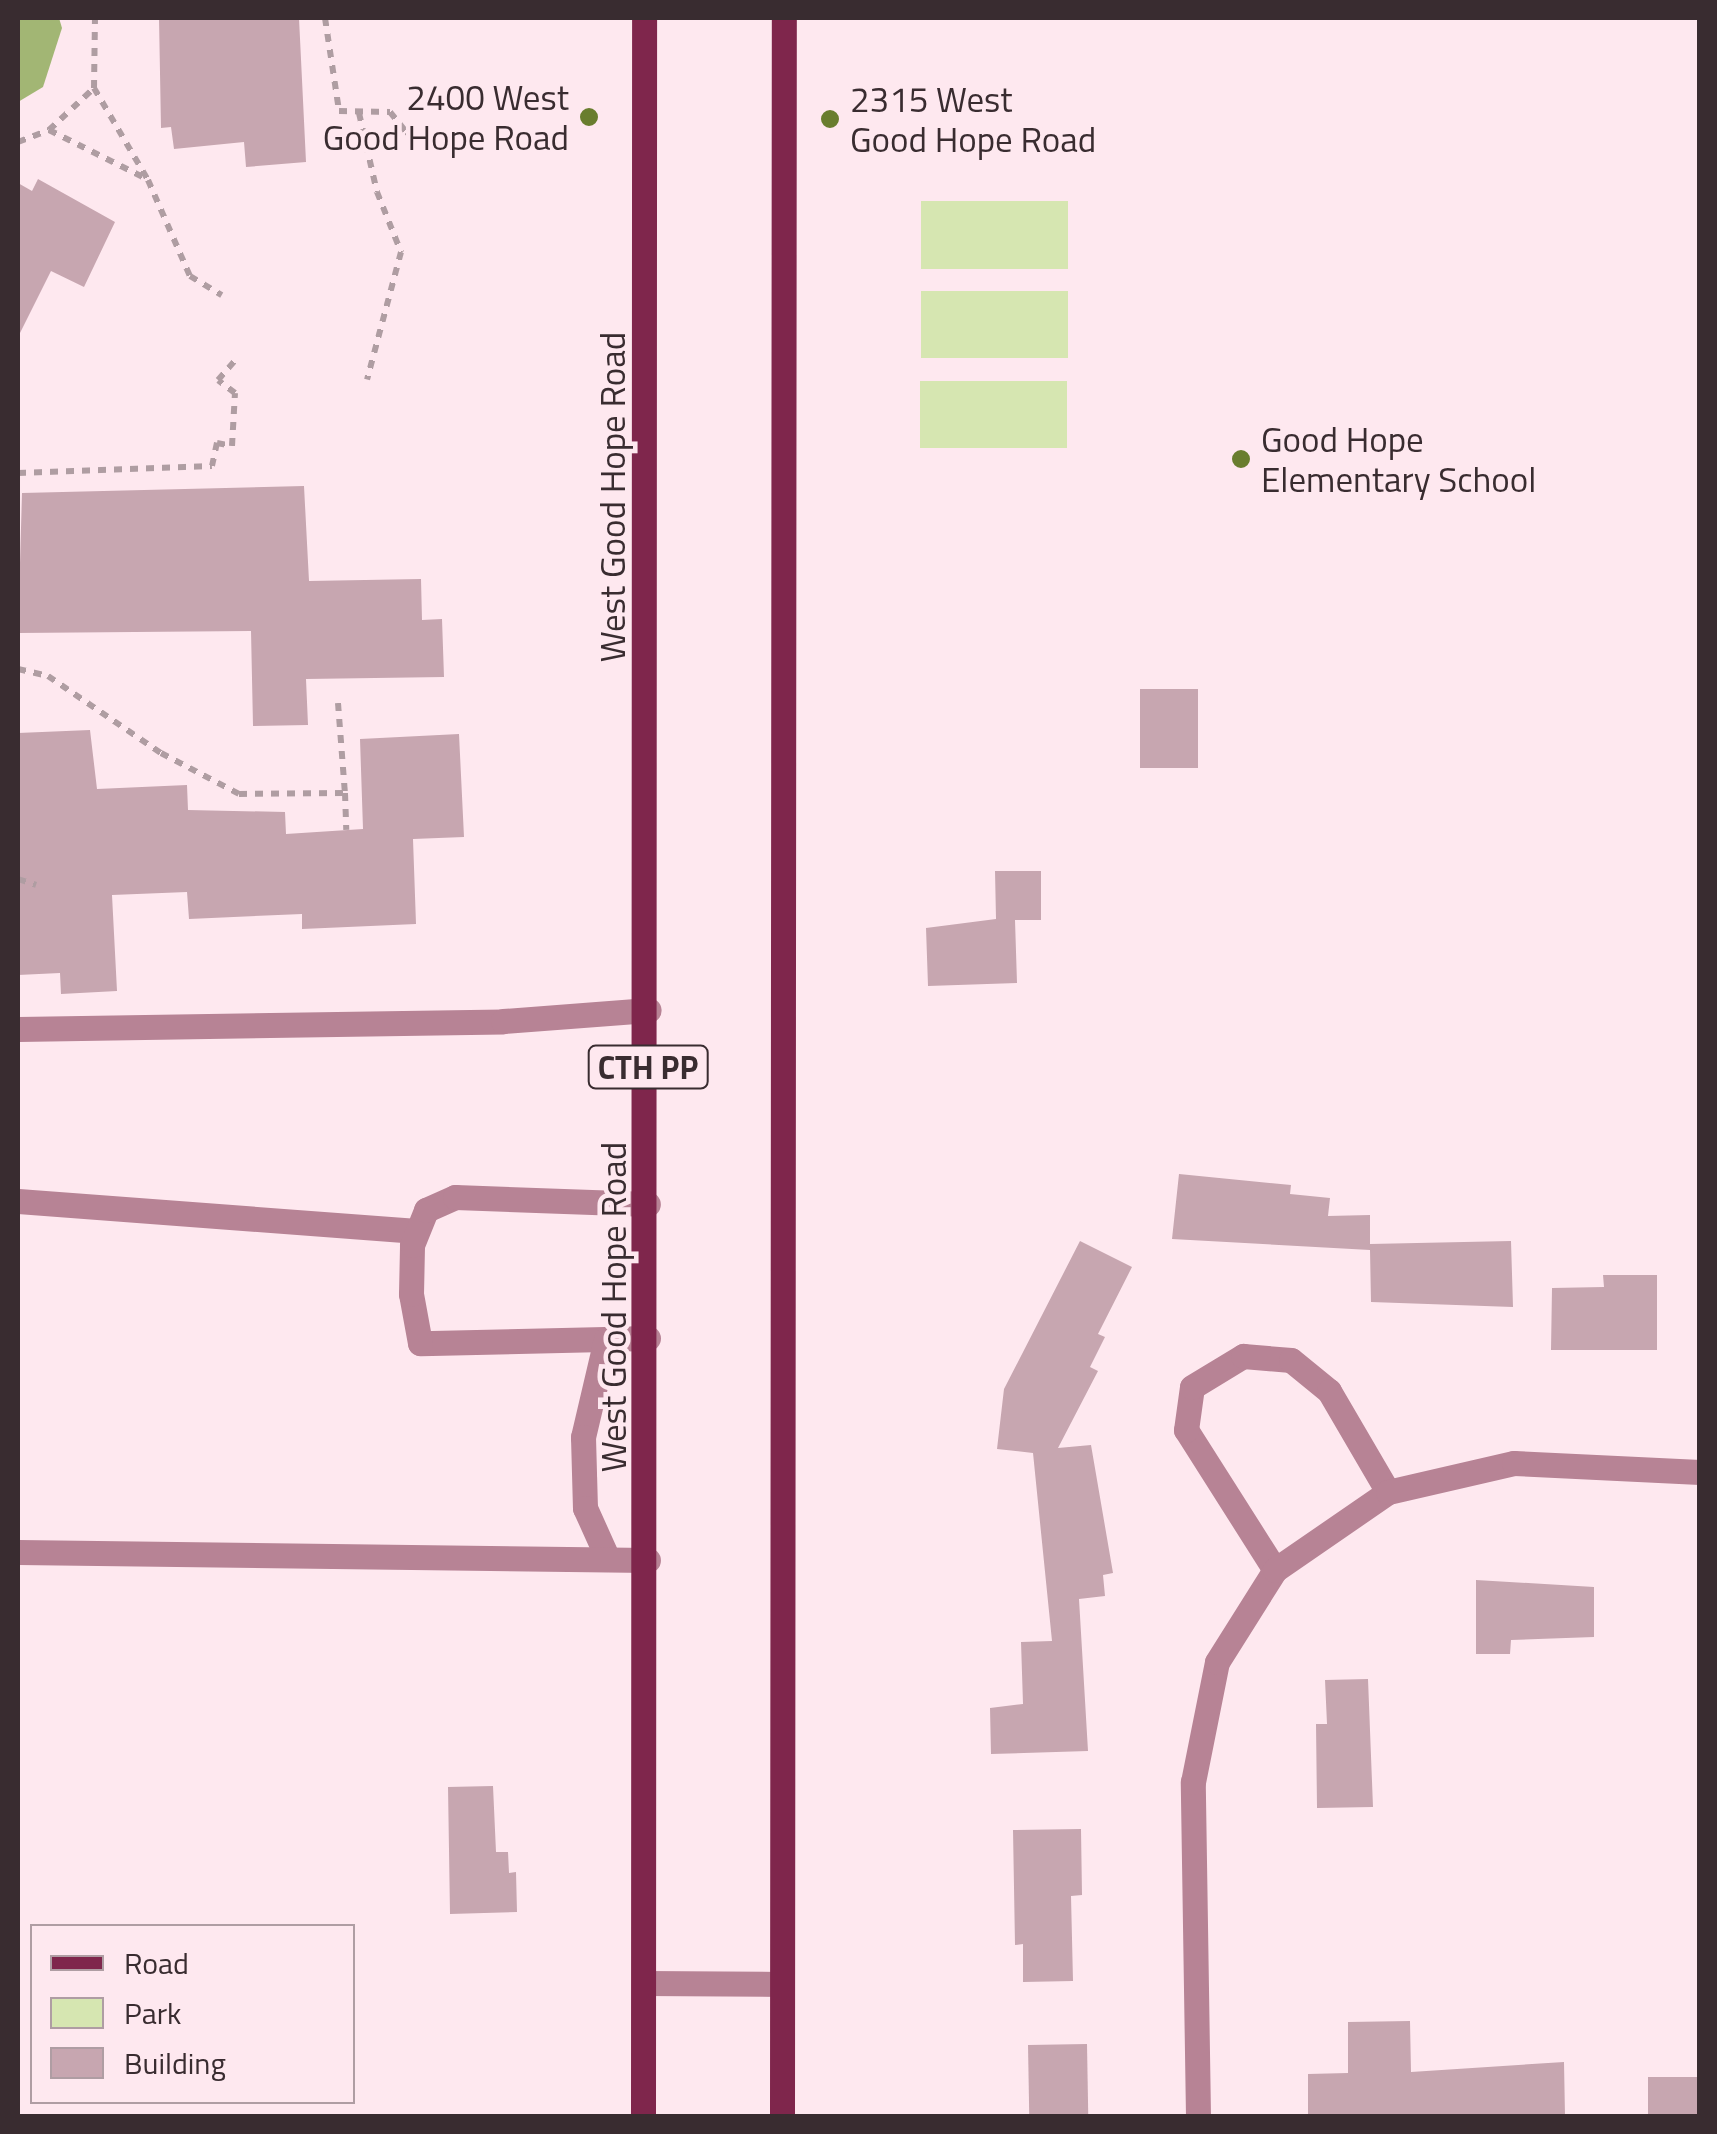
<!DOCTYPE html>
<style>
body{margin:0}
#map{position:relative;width:1717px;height:2134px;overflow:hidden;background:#fee8ef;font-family:"Titillium Web",sans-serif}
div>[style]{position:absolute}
.green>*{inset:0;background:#d6e6b1;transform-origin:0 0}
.water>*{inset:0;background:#a2b674}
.building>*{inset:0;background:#c7a6b0;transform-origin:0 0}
.path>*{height:6px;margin-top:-3px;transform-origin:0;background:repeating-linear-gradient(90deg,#af9da2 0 8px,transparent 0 16px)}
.minor>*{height:25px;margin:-12.5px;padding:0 12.5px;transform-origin:12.5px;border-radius:12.5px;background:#b78395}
.major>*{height:25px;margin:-12.5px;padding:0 12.5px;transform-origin:12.5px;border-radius:12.5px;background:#7f264c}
.dots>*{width:28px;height:28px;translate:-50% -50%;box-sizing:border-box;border:5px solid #fee8ef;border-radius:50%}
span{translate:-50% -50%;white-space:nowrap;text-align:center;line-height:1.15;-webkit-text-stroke:9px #fee8ef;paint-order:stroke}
.shield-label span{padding:2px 8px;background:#fee8ef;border:2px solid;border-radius:8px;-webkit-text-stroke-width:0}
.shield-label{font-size:32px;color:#392c30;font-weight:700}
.poi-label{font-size:35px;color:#392c30}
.right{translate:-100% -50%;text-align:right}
.left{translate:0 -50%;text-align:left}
.street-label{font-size:35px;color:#392c30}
.frame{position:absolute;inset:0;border:20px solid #392c30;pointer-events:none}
.legend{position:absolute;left:30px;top:1924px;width:325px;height:180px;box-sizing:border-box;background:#fee8ef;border:2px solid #af9da3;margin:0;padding:12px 18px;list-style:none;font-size:30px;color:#392c30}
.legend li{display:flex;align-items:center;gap:20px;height:50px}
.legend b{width:50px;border:2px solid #af9da3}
</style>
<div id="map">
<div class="green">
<div style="left:921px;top:201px;width:147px;height:68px"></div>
<div style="left:921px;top:291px;width:147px;height:67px"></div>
<div style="left:920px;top:381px;width:147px;height:67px"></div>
</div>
<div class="water">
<div style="clip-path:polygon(18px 18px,59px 18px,62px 28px,43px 87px,18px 102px)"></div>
</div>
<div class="building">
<div style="clip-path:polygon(159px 18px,299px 18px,306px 162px,246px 167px,244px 142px,174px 149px,171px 127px,161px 128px)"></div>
<div style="clip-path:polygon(38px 179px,115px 222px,84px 287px,51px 271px,18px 337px,18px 183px,32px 191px)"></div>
<div style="clip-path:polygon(304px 486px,309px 581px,421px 579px,422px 620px,442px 619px,444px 677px,306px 679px,308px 725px,253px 726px,251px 631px,18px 633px,22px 493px)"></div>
<div style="left:1140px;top:689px;width:58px;height:79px"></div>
<div style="clip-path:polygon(90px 730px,97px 789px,187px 785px,188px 810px,285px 812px,286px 834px,363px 829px,360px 739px,459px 734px,464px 837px,413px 839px,416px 924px,302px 929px,302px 914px,189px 919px,187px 892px,112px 895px,117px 991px,61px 994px,60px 973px,18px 975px,18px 733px)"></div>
<div style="clip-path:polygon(995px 871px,1041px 871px,1041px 920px,1015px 920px,1017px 983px,928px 986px,926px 928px,996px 919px)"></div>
<div style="clip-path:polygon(1179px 1174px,1291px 1185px,1290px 1194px,1330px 1198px,1328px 1216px,1370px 1215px,1370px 1244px,1511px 1241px,1513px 1307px,1371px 1302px,1370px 1250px,1172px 1239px)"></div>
<div style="clip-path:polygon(1080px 1241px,1132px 1267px,1098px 1334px,1105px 1337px,1090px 1367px,1098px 1371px,1058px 1448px,1091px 1445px,1113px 1573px,1103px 1575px,1105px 1596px,1079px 1599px,1088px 1751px,991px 1754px,990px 1708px,1023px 1704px,1021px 1642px,1052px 1641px,1033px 1453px,997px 1449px,1004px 1389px)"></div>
<div style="clip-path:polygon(1603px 1275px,1657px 1275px,1657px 1350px,1551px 1350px,1552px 1288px,1604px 1287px)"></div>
<div style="clip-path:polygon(1476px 1580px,1594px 1587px,1594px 1637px,1511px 1640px,1510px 1654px,1476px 1654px)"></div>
<div style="clip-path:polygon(1368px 1679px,1373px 1807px,1317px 1808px,1316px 1724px,1327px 1724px,1325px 1680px)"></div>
<div style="clip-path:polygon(493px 1786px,496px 1852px,508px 1852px,509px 1873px,516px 1872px,517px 1912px,450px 1914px,448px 1787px)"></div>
<div style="clip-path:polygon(1081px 1829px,1082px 1895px,1071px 1896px,1073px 1981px,1023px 1982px,1023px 1944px,1015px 1945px,1013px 1830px)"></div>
<div style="clip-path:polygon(1410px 2021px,1411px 2072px,1564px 2062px,1565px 2116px,1308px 2116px,1308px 2074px,1348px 2073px,1348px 2022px)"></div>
<div style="left:1087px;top:2044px;width:72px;height:59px;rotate:89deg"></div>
<div style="left:1700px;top:2077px;width:39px;height:52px;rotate:90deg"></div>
</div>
<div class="path">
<div style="left:325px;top:18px;width:94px;rotate:81.4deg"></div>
<div style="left:339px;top:111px;width:51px;rotate:1.1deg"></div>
<div style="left:390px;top:112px;width:26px;rotate:51deg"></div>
<div style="left:406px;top:132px;width:50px;rotate:26.1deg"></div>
<div style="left:94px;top:88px;width:107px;rotate:59.6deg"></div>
<div style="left:148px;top:180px;width:105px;rotate:66.4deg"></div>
<div style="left:190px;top:276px;width:37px;rotate:31deg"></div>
<div style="left:359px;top:113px;width:81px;rotate:77.2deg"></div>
<div style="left:377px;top:192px;width:65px;rotate:68.2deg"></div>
<div style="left:401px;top:252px;width:132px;rotate:104.9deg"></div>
<div style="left:49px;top:130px;width:110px;rotate:26.6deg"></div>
<div style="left:18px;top:142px;width:33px;rotate:-21deg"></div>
<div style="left:49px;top:130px;width:62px;rotate:-43deg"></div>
<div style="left:94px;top:88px;width:70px;rotate:-89.2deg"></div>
<div style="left:18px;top:473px;width:194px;rotate:-2.1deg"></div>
<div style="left:212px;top:466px;width:24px;rotate:-78deg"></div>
<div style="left:217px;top:443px;width:15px;rotate:11deg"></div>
<div style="left:232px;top:446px;width:53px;rotate:-86.8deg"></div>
<div style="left:235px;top:393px;width:21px;rotate:-143deg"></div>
<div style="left:218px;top:380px;width:30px;rotate:-49deg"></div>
<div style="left:18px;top:669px;width:31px;rotate:13deg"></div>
<div style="left:48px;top:676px;width:137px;rotate:34.3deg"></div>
<div style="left:161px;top:753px;width:88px;rotate:27.7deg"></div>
<div style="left:239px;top:794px;width:106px;rotate:-0.5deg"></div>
<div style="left:345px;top:793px;width:37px;rotate:88deg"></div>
<div style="left:338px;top:703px;width:90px;rotate:85.6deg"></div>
<div style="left:18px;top:879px;width:19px;rotate:18deg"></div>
</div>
<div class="minor">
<div style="left:18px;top:1029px;width:485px;rotate:-0.9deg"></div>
<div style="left:503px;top:1021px;width:146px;rotate:-4.3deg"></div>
<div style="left:18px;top:1201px;width:400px;rotate:4.3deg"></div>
<div style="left:648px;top:1338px;width:228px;rotate:178.7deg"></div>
<div style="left:420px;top:1343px;width:50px;rotate:-100.4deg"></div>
<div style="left:411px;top:1294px;width:49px;rotate:-88.8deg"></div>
<div style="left:412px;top:1245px;width:38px;rotate:-68deg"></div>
<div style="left:426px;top:1210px;width:32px;rotate:-24deg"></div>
<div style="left:455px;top:1197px;width:193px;rotate:2.1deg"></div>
<div style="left:606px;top:1339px;width:101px;rotate:103.2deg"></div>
<div style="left:583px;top:1437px;width:71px;rotate:88.4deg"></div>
<div style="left:585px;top:1508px;width:56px;rotate:65.7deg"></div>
<div style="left:18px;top:1552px;width:630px;rotate:0.73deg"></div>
<div style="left:1275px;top:1570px;width:166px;rotate:-122.4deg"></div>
<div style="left:1186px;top:1430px;width:43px;rotate:-82.1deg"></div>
<div style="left:1192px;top:1387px;width:60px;rotate:-31.3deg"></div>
<div style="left:1243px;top:1356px;width:48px;rotate:4.8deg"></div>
<div style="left:1291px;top:1360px;width:49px;rotate:39.2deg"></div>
<div style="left:1329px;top:1391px;width:117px;rotate:59.7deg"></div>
<div style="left:644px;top:1983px;width:138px;rotate:0.4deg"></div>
<div style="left:1198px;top:2116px;width:334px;rotate:-90.9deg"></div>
<div style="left:1193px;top:1782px;width:122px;rotate:-78.7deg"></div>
<div style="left:1217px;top:1662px;width:109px;rotate:-57.8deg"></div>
<div style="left:1275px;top:1570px;width:137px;rotate:-34.6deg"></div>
<div style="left:1388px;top:1492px;width:129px;rotate:-13deg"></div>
<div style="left:1514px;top:1463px;width:186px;rotate:2.8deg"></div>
</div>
<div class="major">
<div style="left:643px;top:2116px;width:2098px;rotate:-89.97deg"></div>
<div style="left:782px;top:2116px;width:2098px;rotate:-89.95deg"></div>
</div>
<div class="dots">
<div style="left:589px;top:117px;background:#697d2e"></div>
<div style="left:830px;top:119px;background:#697d2e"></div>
<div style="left:1241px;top:459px;background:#697d2e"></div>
</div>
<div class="shield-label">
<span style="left:648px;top:1067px">CTH PP</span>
</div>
<div class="poi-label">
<span class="right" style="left:569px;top:117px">2400 West<br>Good Hope Road</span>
<span class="left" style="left:850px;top:119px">2315 West<br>Good Hope Road</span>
<span class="left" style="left:1261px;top:459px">Good Hope<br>Elementary School</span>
</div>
<div class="street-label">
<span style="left:612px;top:497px;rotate:-90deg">West Good Hope Road</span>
<span style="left:613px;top:1307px;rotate:-90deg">West Good Hope Road</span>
</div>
<div class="frame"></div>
<ul class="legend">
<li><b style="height:12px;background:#7f264c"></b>Road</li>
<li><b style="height:28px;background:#d6e6b1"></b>Park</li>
<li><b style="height:28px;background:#c7a6b0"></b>Building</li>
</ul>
</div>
